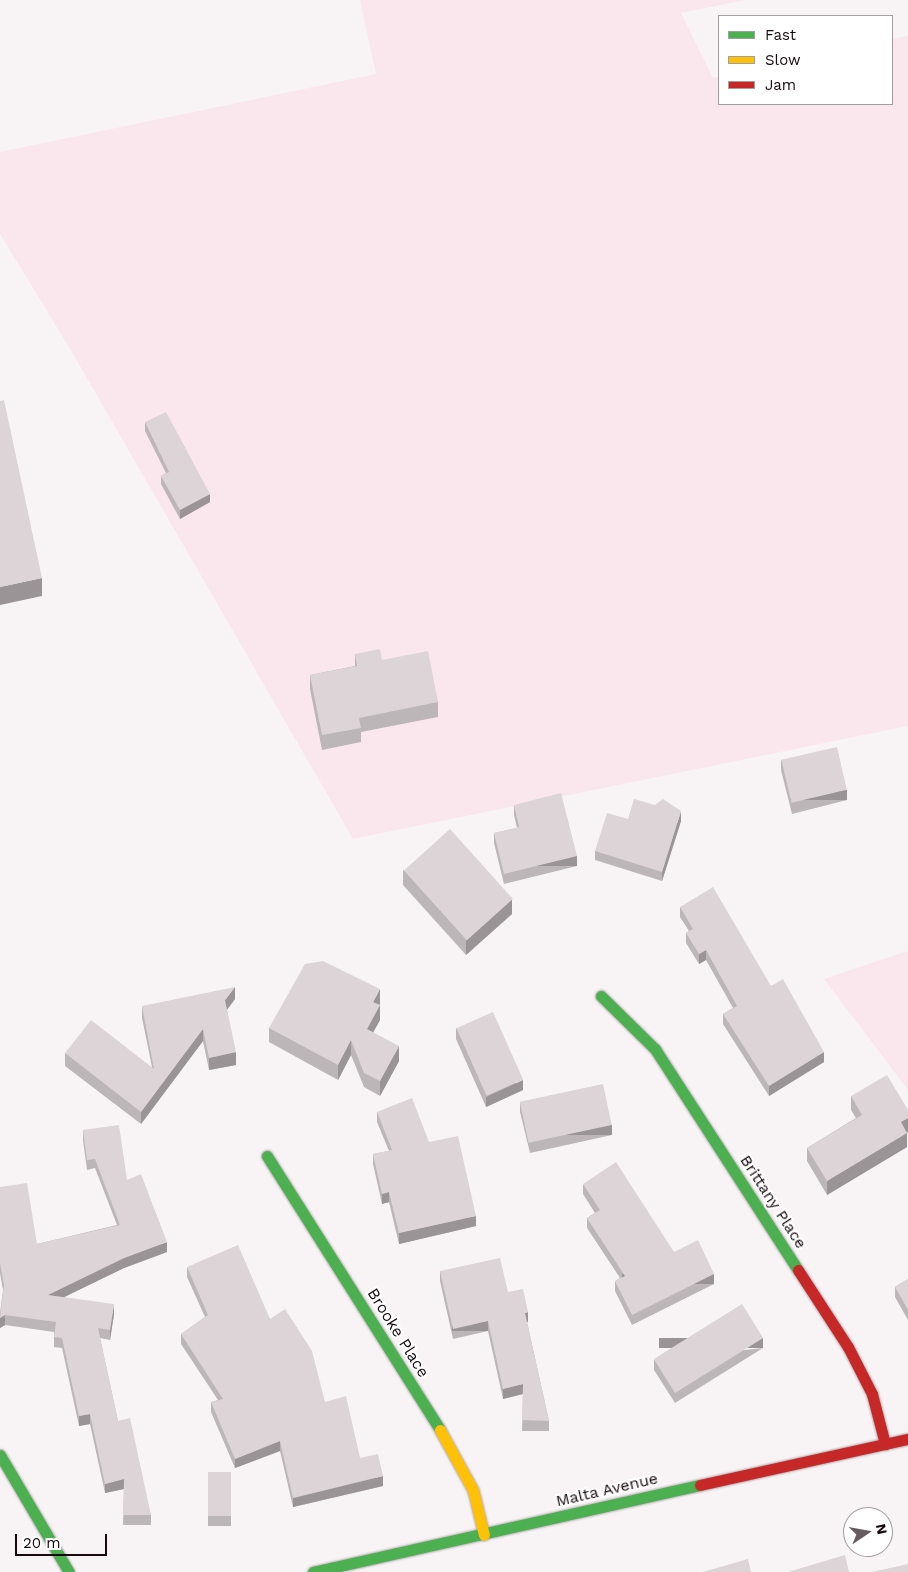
<!DOCTYPE html>
<style>
body{margin:0}
#map{position:relative;width:908px;height:1572px;overflow:hidden;background:#f8f4f6;font-family:"Work Sans",sans-serif}
div>[style]{position:absolute}
.green>*{inset:0;background:#f9e7ed}
.roads{filter:drop-shadow(0 0 1px #b1a9ac) drop-shadow(0 0 1px #b1a9ac)}
.fast>*{height:11px;margin:-5.5px;padding:0 5.5px;transform-origin:5.5px;border-radius:5.5px;background:#4caf50}
.slow>*{height:11px;margin:-5.5px;padding:0 5.5px;transform-origin:5.5px;border-radius:5.5px;background:#ffc107}
.jam>*{height:11px;margin:-5.5px;padding:0 5.5px;transform-origin:5.5px;border-radius:5.5px;background:#c62828}
.wall>*{inset:0;background:#bdb6b9;transform-origin:0 0}
.shaded-wall>*{inset:0;background:#9a9496;transform-origin:0 0}
.building>*{inset:0;background:#dcd4d7;transform-origin:0 0}
span{translate:-50% -50%;white-space:nowrap;text-align:center;line-height:1.15;-webkit-text-stroke:4px #fff;paint-order:stroke}
.street-label{font-size:16px;color:#160a0f}
.legend{position:absolute;left:718px;top:15px;width:175px;height:90px;box-sizing:border-box;background:#fff;border:1px solid #a29d9f;margin:0;padding:6px 9px;list-style:none;font-size:15px;color:#160a0f}
.legend li{display:flex;align-items:center;gap:10px;height:25px}
.legend b{width:25px;border:1px solid #a29d9f}
.north{position:absolute;left:843px;top:1507px;width:50px;height:50px;box-sizing:border-box;background:#fff;border:1px solid #a29d9f;border-radius:50%;rotate:78deg;font-size:14px;font-weight:700;line-height:20px;text-align:center;color:#160a0f}
.north::after{content:'';display:block;margin:auto;width:18px;height:22px;background:#655c60;clip-path:polygon(50% 0,100% 100%,50% 72%,0 100%)}
.scale{position:absolute;left:15px;top:1534px;width:92px;height:22px;box-sizing:border-box;border:2px solid #160a0f;border-top:0;padding-left:6px;font-size:15px;line-height:18px;white-space:nowrap;color:#160a0f;-webkit-text-stroke:4px #fff;paint-order:stroke}
</style>
<div id="map">
<div class="green">
<div style="clip-path:polygon(360px 0,745px 0,681px 13px,713px 78px,719px 77px,719px 104px,892px 104px,892px 39px,908px 36px,908px 726px,353px 839px,69px 347px,0 234px,0 152px,376px 74px)"></div>
<div style="clip-path:polygon(908px 951px,908px 1090px,824px 979px)"></div>
</div>
<div class="roads">
<div class="fast">
<div style="left:601px;top:996px;width:76px;rotate:44.5deg"></div>
<div style="left:655px;top:1049px;width:263px;rotate:57.1deg"></div>
<div style="left:267px;top:1156px;width:324px;rotate:57.7deg"></div>
<div style="left:0;top:1455px;width:136px;rotate:59.5deg"></div>
<div style="left:313px;top:1572px;width:397px;rotate:-12.7deg"></div>
</div>
<div class="slow">
<div style="left:440px;top:1430px;width:68px;rotate:61.2deg"></div>
<div style="left:473px;top:1490px;width:46px;rotate:76.3deg"></div>
</div>
<div class="jam">
<div style="left:798px;top:1270px;width:92px;rotate:57deg"></div>
<div style="left:848px;top:1347px;width:53px;rotate:62.9deg"></div>
<div style="left:872px;top:1394px;width:52px;rotate:75.4deg"></div>
<div style="left:700px;top:1485px;width:213px;rotate:-12.5deg"></div>
</div>
</div>
<div class="wall">
<div style="clip-path:polygon(145px 422px,210px 502px,180px 519px,161px 484px,161px 476px,166px 473px,145px 431px)"></div>
<div style="clip-path:polygon(355px 654px,382px 660px,438px 702px,438px 717px,361px 732px,361px 742px,322px 750px,310px 689px,310px 675px,355px 666px)"></div>
<div style="clip-path:polygon(781px 760px,847px 800px,792px 814px,781px 770px)"></div>
<div style="clip-path:polygon(514px 805px,577px 866px,504px 884px,494px 843px,494px 833px,517px 828px,514px 815px)"></div>
<div style="clip-path:polygon(681px 821px,662px 881px,595px 860px,595px 851px)"></div>
<div style="clip-path:polygon(403px 870px,512px 914px,466px 955px,403px 885px)"></div>
<div style="clip-path:polygon(680px 907px,771px 986px,824px 1062px,769px 1096px,723px 1024px,723px 1014px,733px 1008px,706px 960px,699px 964px,686px 943px,686px 933px,689px 931px,680px 917px)"></div>
<div style="clip-path:polygon(235px 999px,227px 1010px,236px 1065px,209px 1070px,203px 1041px,141px 1124px,65px 1066px,65px 1053px,152px 1067px,142px 1018px,142px 1006px)"></div>
<div style="clip-path:polygon(380px 1004px,380px 1020px,373px 1032px,399px 1061px,380px 1096px,364px 1087px,351px 1055px,338px 1080px,269px 1042px,269px 1028px)"></div>
<div style="clip-path:polygon(456px 1028px,523px 1090px,486px 1107px,456px 1039px)"></div>
<div style="clip-path:polygon(851px 1096px,908px 1110px,908px 1132px,907px 1133px,907px 1147px,827px 1195px,807px 1161px,807px 1148px,856px 1118px,851px 1110px)"></div>
<div style="clip-path:polygon(520px 1102px,612px 1135px,530px 1153px,520px 1112px)"></div>
<div style="clip-path:polygon(377px 1112px,429px 1142px,476px 1226px,399px 1244px,389px 1202px,382px 1204px,373px 1164px,373px 1154px,389px 1151px,377px 1122px)"></div>
<div style="clip-path:polygon(83px 1130px,127px 1180px,167px 1252px,124px 1268px,64px 1297px,114px 1314px,110px 1340px,100px 1338px,118px 1421px,151px 1515px,151px 1525px,123px 1525px,124px 1489px,105px 1493px,90px 1424px,79px 1426px,62px 1348px,54px 1347px,54px 1332px,5px 1325px,0 1328px,0 1313px,3px 1290px,0 1273px,0 1187px,37px 1244px,117px 1225px,95px 1168px,87px 1170px,83px 1140px)"></div>
<div style="clip-path:polygon(583px 1184px,674px 1252px,714px 1284px,632px 1325px,615px 1291px,615px 1281px,620px 1278px,587px 1228px,587px 1218px,595px 1213px,583px 1194px)"></div>
<div style="clip-path:polygon(187px 1267px,270px 1319px,325px 1402px,360px 1458px,383px 1486px,293px 1507px,280px 1451px,235px 1468px,211px 1412px,211px 1402px,218px 1400px,181px 1344px,181px 1334px,205px 1317px,187px 1277px)"></div>
<div style="clip-path:polygon(440px 1271px,508px 1292px,528px 1322px,527px 1322px,549px 1421px,549px 1431px,522px 1431px,523px 1394px,503px 1399px,488px 1331px,453px 1339px,440px 1281px)"></div>
<div style="clip-path:polygon(908px 1279px,908px 1320px,895px 1297px,895px 1287px)"></div>
<div style="clip-path:polygon(763px 1348px,675px 1403px,654px 1370px,654px 1360px)"></div>
<div style="left:231px;top:1472px;width:54px;height:23px;rotate:90deg"></div>
</div>
<div class="shaded-wall">
<div style="clip-path:polygon(210px 494px,210px 502px,180px 519px,180px 510px)"></div>
<div style="clip-path:polygon(42px 578px,42px 596px,0 605px,0 587px)"></div>
<div style="left:847px;top:790px;width:10px;height:57px;rotate:90deg"></div>
<div style="clip-path:polygon(681px 811px,681px 821px,662px 881px,662px 872px)"></div>
<div style="left:577px;top:856px;width:10px;height:75px;rotate:90deg"></div>
<div style="clip-path:polygon(512px 899px,512px 914px,466px 955px,466px 941px)"></div>
<div style="clip-path:polygon(706px 950px,706px 960px,699px 964px,699px 954px)"></div>
<div style="clip-path:polygon(235px 987px,235px 999px,225px 1012px,225px 1000px)"></div>
<div style="clip-path:polygon(380px 989px,380px 1004px,373px 1016px,373px 1002px)"></div>
<div style="clip-path:polygon(380px 1005px,380px 1020px,367px 1044px,367px 1029px)"></div>
<div style="clip-path:polygon(203px 1029px,203px 1041px,141px 1124px,141px 1112px)"></div>
<div style="clip-path:polygon(351px 1040px,351px 1055px,338px 1080px,338px 1065px)"></div>
<div style="clip-path:polygon(399px 1046px,399px 1061px,380px 1096px,380px 1081px)"></div>
<div style="clip-path:polygon(236px 1052px,236px 1065px,209px 1070px,209px 1058px)"></div>
<div style="clip-path:polygon(824px 1052px,824px 1062px,769px 1096px,769px 1086px)"></div>
<div style="clip-path:polygon(523px 1080px,523px 1090px,486px 1107px,486px 1097px)"></div>
<div style="clip-path:polygon(908px 1118px,908px 1132px,901px 1136px,901px 1122px)"></div>
<div style="left:612px;top:1125px;width:10px;height:84px;rotate:90deg"></div>
<div style="clip-path:polygon(907px 1133px,907px 1147px,827px 1195px,827px 1181px)"></div>
<div style="clip-path:polygon(389px 1192px,389px 1202px,382px 1204px,382px 1194px)"></div>
<div style="clip-path:polygon(476px 1216px,476px 1226px,399px 1244px,399px 1233px)"></div>
<div style="clip-path:polygon(167px 1242px,167px 1252px,124px 1268px,48px 1305px,48px 1295px,124px 1258px)"></div>
<div style="left:714px;top:1274px;width:10px;height:92px;rotate:90deg"></div>
<div style="clip-path:polygon(114px 1304px,114px 1314px,110px 1340px,110px 1330px)"></div>
<div style="clip-path:polygon(528px 1312px,528px 1322px,525px 1323px,525px 1313px)"></div>
<div style="clip-path:polygon(5px 1315px,5px 1325px,0 1328px,0 1318px)"></div>
<div style="left:488px;top:1321px;width:10px;height:36px;rotate:90deg"></div>
<div style="left:763px;top:1338px;width:10px;height:104px;rotate:90deg"></div>
<div style="clip-path:polygon(523px 1384px,523px 1394px,503px 1399px,503px 1389px)"></div>
<div style="clip-path:polygon(90px 1414px,90px 1424px,79px 1426px,79px 1416px)"></div>
<div style="clip-path:polygon(280px 1441px,280px 1451px,235px 1468px,235px 1459px)"></div>
<div style="clip-path:polygon(383px 1476px,383px 1486px,293px 1507px,293px 1498px)"></div>
<div style="clip-path:polygon(124px 1479px,124px 1489px,105px 1493px,105px 1484px)"></div>
</div>
<div class="building">
<div style="clip-path:polygon(4px 400px,42px 578px,0 587px,0 401px)"></div>
<div style="clip-path:polygon(166px 412px,210px 494px,180px 510px,161px 476px,169px 472px,145px 422px)"></div>
<div style="clip-path:polygon(380px 649px,382px 660px,428px 651px,438px 702px,359px 718px,361px 728px,322px 735px,310px 675px,357px 666px,355px 654px)"></div>
<div style="left:837px;top:747px;width:44px;height:57px;rotate:77deg"></div>
<div style="clip-path:polygon(561px 793px,577px 856px,504px 874px,494px 833px,519px 827px,514px 805px)"></div>
<div style="clip-path:polygon(634px 799px,655px 805px,663px 799px,681px 811px,662px 872px,595px 851px,607px 813px,628px 819px)"></div>
<div style="left:450px;top:829px;width:94px;height:62px;rotate:48deg"></div>
<div style="clip-path:polygon(713px 887px,771px 986px,783px 979px,824px 1052px,769px 1086px,723px 1014px,737px 1006px,706px 950px,699px 954px,686px 933px,693px 929px,680px 907px)"></div>
<div style="clip-path:polygon(323px 961px,380px 989px,373px 1002px,380px 1005px,367px 1029px,399px 1046px,380px 1081px,364px 1073px,351px 1040px,338px 1065px,269px 1028px,305px 964px)"></div>
<div style="clip-path:polygon(235px 987px,225px 1000px,236px 1052px,209px 1058px,203px 1029px,141px 1112px,65px 1053px,91px 1020px,154px 1069px,142px 1006px)"></div>
<div style="left:493px;top:1012px;width:74px;height:40px;rotate:66deg"></div>
<div style="clip-path:polygon(887px 1075px,908px 1110px,908px 1118px,901px 1122px,907px 1133px,827px 1181px,807px 1148px,862px 1115px,851px 1096px)"></div>
<div style="left:603px;top:1084px;width:42px;height:85px;rotate:78deg"></div>
<div style="clip-path:polygon(412px 1098px,429px 1142px,458px 1136px,476px 1216px,399px 1233px,389px 1192px,382px 1194px,373px 1154px,392px 1150px,377px 1112px)"></div>
<div style="clip-path:polygon(119px 1125px,127px 1180px,141px 1174px,167px 1242px,124px 1258px,48px 1295px,114px 1304px,110px 1330px,98px 1328px,118px 1421px,130px 1418px,151px 1515px,123px 1515px,124px 1479px,105px 1484px,90px 1414px,79px 1416px,62px 1338px,54px 1337px,56px 1322px,5px 1315px,0 1318px,4px 1285px,0 1263px,0 1187px,27px 1183px,37px 1244px,120px 1225px,95px 1159px,87px 1160px,83px 1130px)"></div>
<div style="clip-path:polygon(616px 1162px,674px 1252px,698px 1240px,714px 1274px,632px 1315px,615px 1281px,625px 1276px,587px 1218px,600px 1210px,583px 1184px)"></div>
<div style="clip-path:polygon(238px 1245px,270px 1319px,285px 1309px,312px 1351px,325px 1402px,346px 1396px,360px 1458px,378px 1454px,383px 1476px,293px 1498px,280px 1441px,235px 1459px,211px 1402px,223px 1399px,181px 1334px,208px 1315px,187px 1267px)"></div>
<div style="clip-path:polygon(500px 1258px,508px 1292px,523px 1289px,528px 1312px,525px 1313px,549px 1421px,522px 1420px,523px 1384px,503px 1389px,488px 1321px,453px 1329px,440px 1271px)"></div>
<div style="clip-path:polygon(908px 1279px,908px 1310px,895px 1287px)"></div>
<div style="left:742px;top:1304px;width:40px;height:104px;rotate:58deg"></div>
<div style="left:231px;top:1472px;width:44px;height:23px;rotate:90deg"></div>
<div style="clip-path:polygon(845px 1555px,849px 1572px,788px 1572px)"></div>
<div style="clip-path:polygon(748px 1559px,751px 1572px,703px 1572px)"></div>
<div style="clip-path:polygon(908px 1564px,908px 1572px,872px 1572px)"></div>
</div>
<div class="street-label">
<span style="left:773px;top:1202px;rotate:57deg">Brittany Place</span>
<span style="left:398px;top:1333px;rotate:58deg">Brooke Place</span>
<span style="left:607px;top:1490px;rotate:-13deg">Malta Avenue</span>
</div>
<ul class="legend">
<li><b style="height:6px;background:#4caf50"></b>Fast</li>
<li><b style="height:6px;background:#ffc107"></b>Slow</li>
<li><b style="height:6px;background:#c62828"></b>Jam</li>
</ul>
<div class="north">N</div>
<div class="scale">20 m</div>
</div>
